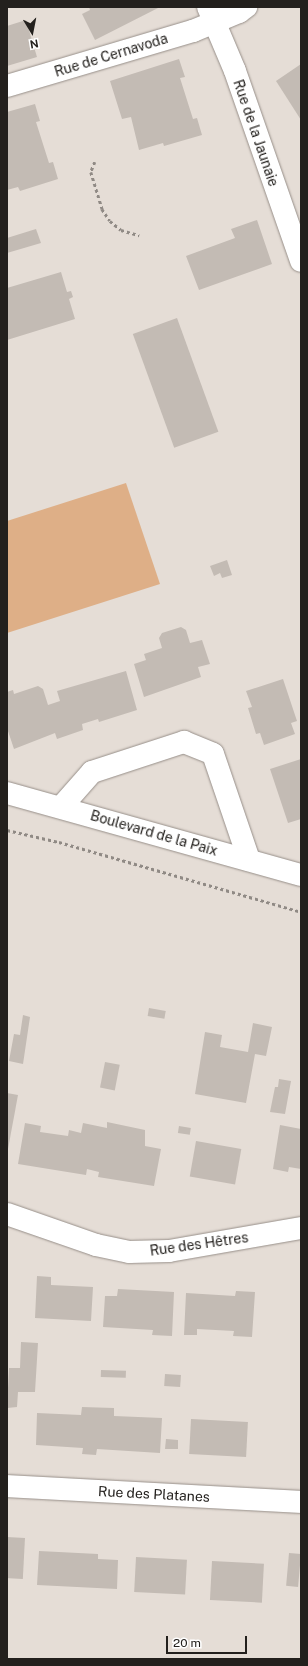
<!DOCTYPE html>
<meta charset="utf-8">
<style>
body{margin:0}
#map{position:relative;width:308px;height:1666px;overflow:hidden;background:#e5ddd6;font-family:"Public Sans",sans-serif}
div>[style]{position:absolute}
.green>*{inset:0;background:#deaf87}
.building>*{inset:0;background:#c3bbb4;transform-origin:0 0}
.path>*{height:2.5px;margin-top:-1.25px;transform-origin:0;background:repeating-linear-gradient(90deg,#908a85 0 3px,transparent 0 6px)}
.roads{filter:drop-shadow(0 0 1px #978f89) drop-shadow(0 0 1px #978f89)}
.minor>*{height:22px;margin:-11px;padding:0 11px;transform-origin:11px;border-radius:11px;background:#fff}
span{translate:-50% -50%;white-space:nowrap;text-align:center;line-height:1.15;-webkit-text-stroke:3.5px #fff;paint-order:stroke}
.street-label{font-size:14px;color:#23201d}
.frame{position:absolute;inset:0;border:8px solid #23201d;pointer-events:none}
.north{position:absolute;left:12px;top:12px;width:40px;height:40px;-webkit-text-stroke:3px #fff;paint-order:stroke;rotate:170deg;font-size:11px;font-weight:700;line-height:16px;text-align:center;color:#23201d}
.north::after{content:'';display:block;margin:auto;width:14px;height:18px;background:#23201d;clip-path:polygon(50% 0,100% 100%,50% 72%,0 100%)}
.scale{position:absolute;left:166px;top:1636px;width:81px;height:18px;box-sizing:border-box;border:2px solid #23201d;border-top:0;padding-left:5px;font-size:12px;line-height:14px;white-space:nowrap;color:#23201d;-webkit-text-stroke:3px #fff;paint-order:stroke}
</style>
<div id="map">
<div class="green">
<div style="clip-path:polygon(126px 483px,160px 584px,7px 633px,7px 521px)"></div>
</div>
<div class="building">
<div style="clip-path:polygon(89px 7px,160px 7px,95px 40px,82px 14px,90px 10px)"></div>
<div style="clip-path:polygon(26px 20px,37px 57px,7px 66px,7px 26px)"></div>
<div style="clip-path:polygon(179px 59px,185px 77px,180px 78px,193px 119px,197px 118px,202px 135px,164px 146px,163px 143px,139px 150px,131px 117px,122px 119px,110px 81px)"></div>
<div style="clip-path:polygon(301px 64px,301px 120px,276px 81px)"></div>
<div style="clip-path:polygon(35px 104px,40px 121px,36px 122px,49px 163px,53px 162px,58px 179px,20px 191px,18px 187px,7px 190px,7px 112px)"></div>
<div style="clip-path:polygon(257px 220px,272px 264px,199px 290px,186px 256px,235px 238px,231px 229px)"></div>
<div style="clip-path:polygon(36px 229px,41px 243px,7px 253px,7px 238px)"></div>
<div style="clip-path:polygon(61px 272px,67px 292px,71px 291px,73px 297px,69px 299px,75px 319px,7px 340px,7px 288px)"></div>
<div style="left:177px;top:318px;width:121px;height:47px;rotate:70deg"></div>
<div style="clip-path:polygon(227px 560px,232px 575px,222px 578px,220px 573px,214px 576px,210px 566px)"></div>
<div style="clip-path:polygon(181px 627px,186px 630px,190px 643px,202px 640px,210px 664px,198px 667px,201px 677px,144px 697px,134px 664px,146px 660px,144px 654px,162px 648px,159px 638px,162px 633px)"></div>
<div style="clip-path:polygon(126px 671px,137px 710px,99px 722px,98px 719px,82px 724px,83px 730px,57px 739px,55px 733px,14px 749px,7px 728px,7px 692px,13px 690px,14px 694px,38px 686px,43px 689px,48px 705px,60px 701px,57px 691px)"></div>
<div style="clip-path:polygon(283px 679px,297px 721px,291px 723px,295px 734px,264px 745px,260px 733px,256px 734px,248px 708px,252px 707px,246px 691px)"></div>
<div style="clip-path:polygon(301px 759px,301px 819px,288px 823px,270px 769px)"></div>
<div style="left:149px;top:1008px;width:17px;height:8px;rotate:10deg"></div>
<div style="clip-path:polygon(23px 1015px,30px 1017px,23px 1064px,9px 1061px,14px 1034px,20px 1035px)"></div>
<div style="clip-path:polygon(253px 1023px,272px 1027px,266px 1056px,255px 1054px,246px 1103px,195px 1094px,205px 1032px,222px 1035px,220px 1047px,248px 1052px)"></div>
<div style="left:105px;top:1062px;width:15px;height:26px;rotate:11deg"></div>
<div style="clip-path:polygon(279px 1079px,291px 1081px,285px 1114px,270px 1112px,275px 1087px,278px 1087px)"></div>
<div style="clip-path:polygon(7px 1093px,18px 1095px,8px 1149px,7px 1149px)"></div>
<div style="clip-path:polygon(107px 1122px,145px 1130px,145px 1146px,161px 1149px,154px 1186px,98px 1177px,99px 1172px,87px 1169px,86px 1175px,18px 1164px,25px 1123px,41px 1126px,40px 1132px,68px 1136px,69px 1130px,81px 1133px,83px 1123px,107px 1128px)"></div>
<div style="clip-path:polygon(280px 1125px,301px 1129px,301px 1169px,289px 1167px,288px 1172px,273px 1169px)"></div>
<div style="left:179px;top:1126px;width:12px;height:7px;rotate:9deg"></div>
<div style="left:196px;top:1141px;width:46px;height:36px;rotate:10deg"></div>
<div style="clip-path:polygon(37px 1276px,51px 1277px,51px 1285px,93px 1287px,91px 1321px,35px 1318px)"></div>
<div style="clip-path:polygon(118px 1289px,174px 1292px,172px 1336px,152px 1335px,153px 1330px,103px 1327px,105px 1296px,117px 1296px)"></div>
<div style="clip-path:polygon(236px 1291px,255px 1292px,252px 1337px,233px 1336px,234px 1331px,197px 1329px,197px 1335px,184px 1335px,186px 1293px,235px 1296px)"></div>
<div style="clip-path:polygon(21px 1342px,38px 1343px,35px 1392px,18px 1392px,17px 1407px,7px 1408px,9px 1368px,20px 1368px)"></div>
<div style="left:101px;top:1370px;width:25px;height:7px;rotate:2deg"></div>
<div style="left:165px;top:1374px;width:16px;height:12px;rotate:4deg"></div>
<div style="clip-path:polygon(82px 1407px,114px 1408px,114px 1416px,162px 1418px,160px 1453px,97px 1449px,96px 1455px,82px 1454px,83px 1448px,36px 1445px,37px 1413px,81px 1415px)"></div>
<div style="left:191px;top:1419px;width:57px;height:35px;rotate:3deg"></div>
<div style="clip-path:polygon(166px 1439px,178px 1440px,178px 1449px,165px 1449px)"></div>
<div style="left:7px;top:1537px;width:18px;height:41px;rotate:3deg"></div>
<div style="clip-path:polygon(39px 1551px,98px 1554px,98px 1559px,118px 1560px,117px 1589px,37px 1585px)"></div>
<div style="left:289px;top:1553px;width:12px;height:33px;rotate:5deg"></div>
<div style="left:136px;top:1557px;width:51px;height:35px;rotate:3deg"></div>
<div style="left:212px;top:1561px;width:52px;height:39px;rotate:3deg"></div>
</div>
<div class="path">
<div style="left:95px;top:162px;width:11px;rotate:112deg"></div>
<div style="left:91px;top:172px;width:39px;rotate:73deg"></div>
<div style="left:102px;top:209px;width:14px;rotate:56deg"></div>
<div style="left:110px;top:221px;width:14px;rotate:39deg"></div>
<div style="left:121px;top:230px;width:19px;rotate:16deg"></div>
<div style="left:7px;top:830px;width:53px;rotate:13deg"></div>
<div style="left:59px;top:842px;width:252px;rotate:16.1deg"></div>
</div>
<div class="roads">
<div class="minor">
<div style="left:208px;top:7px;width:69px;rotate:67.1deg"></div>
<div style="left:235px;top:71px;width:201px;rotate:70.8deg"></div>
<div style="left:7px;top:86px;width:194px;rotate:-16.5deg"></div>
<div style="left:193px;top:31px;width:50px;rotate:-22.4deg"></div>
<div style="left:239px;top:12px;width:9px;rotate:-36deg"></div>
<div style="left:7px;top:793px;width:305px;rotate:15.6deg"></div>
<div style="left:62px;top:806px;width:45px;rotate:-48.6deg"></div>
<div style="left:92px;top:772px;width:97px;rotate:-18.1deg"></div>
<div style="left:184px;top:742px;width:31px;rotate:22deg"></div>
<div style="left:213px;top:754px;width:112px;rotate:71.2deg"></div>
<div style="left:7px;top:1214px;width:94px;rotate:19.2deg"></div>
<div style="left:96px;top:1245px;width:34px;rotate:12deg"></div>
<div style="left:129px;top:1252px;width:40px;rotate:-1.4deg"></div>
<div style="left:169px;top:1251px;width:134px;rotate:-9.9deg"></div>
<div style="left:7px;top:1486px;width:294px;rotate:3.1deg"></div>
</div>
</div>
<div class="street-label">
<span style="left:111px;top:55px;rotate:-17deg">Rue de Cernavoda</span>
<span style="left:256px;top:133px;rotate:71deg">Rue de la Jaunaie</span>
<span style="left:154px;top:833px;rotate:16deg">Boulevard de la Paix</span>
<span style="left:199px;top:1244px;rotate:-8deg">Rue des Hêtres</span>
<span style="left:154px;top:1494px;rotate:3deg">Rue des Platanes</span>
</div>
<div class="frame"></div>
<div class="north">N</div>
<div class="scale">20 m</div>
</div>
